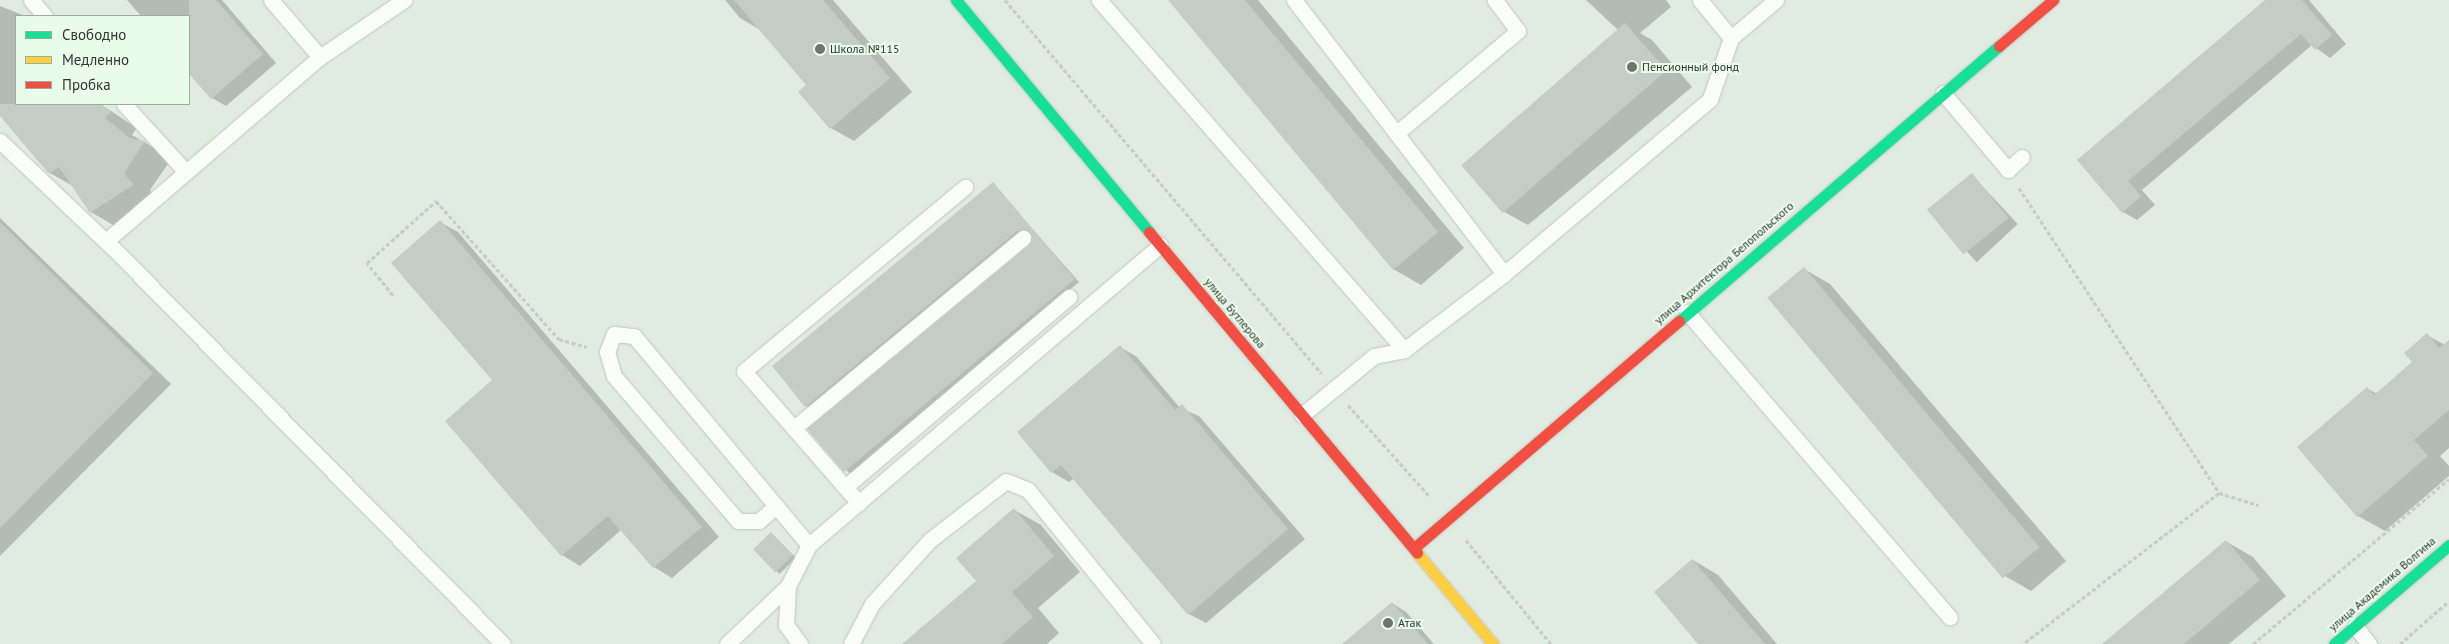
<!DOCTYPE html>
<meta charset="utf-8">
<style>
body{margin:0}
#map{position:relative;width:2449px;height:644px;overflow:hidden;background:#e0ebe1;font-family:"PT Sans",sans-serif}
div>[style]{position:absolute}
.shadow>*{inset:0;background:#0003;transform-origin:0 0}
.building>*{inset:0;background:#c4cdc5;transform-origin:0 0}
.path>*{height:3px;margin-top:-1.5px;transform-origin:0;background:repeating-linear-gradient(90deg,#c8cbc8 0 4px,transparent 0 6.5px)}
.roads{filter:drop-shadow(0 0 1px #c0c8c1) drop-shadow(0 0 1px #c0c8c1)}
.lane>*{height:15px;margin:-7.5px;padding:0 7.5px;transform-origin:7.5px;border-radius:7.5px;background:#fafcfa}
.fast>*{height:11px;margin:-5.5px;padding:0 5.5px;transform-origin:5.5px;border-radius:5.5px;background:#16e098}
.slow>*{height:11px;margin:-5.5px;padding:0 5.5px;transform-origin:5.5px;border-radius:5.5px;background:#ffcf43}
.jam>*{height:11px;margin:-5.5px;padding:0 5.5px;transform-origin:5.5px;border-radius:5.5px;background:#f24e42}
.dots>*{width:14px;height:14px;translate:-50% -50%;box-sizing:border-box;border:2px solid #e9fcea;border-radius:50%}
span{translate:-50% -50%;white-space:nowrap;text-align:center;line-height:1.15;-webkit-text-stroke:4px #e9fcea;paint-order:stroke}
.poi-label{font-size:12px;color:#2f362f}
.left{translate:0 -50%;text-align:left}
.street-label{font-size:12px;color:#2f362f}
.legend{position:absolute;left:15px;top:15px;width:175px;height:90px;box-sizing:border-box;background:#e9fcea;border:1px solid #9fad9f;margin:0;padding:6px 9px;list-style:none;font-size:15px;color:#2f362f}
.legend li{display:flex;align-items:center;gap:10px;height:25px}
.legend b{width:25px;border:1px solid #9fad9f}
</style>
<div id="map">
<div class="shadow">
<div style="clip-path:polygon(127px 0,222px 0,276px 63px,226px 106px,212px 98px,189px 72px,189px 16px,141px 16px)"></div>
<div style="clip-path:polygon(725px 0,833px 0,912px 92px,854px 141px,831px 128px,808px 85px,762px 31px,740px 18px)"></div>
<div style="clip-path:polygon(1170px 0,1258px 0,1464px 248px,1421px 285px,1393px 269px)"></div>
<div style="clip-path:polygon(1586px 0,1666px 0,1671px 7px,1640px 33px,1652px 40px,1692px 87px,1528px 225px,1501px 210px,1618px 30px)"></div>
<div style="clip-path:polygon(2267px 0,2309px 0,2346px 44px,2330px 58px,2312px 45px,2142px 190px,2155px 205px,2137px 220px,2123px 212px,2079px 160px)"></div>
<div style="clip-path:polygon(0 6px,25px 16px,16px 16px,16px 104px,100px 104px,137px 128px,132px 135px,172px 158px,150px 190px,159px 201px,118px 228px,91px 212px,73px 186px,50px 173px,0 114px)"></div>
<div style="left:1972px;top:175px;width:67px;height:56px;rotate:47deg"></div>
<div style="clip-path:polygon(993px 184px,1079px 282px,850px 474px,809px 429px,1030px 246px,1032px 234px,1022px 233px,811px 408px,806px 406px)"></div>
<div style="clip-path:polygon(0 218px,171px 384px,0 556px)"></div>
<div style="clip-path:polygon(440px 222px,458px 232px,719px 537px,672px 578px,654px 567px,621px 530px,580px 566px,562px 555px)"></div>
<div style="clip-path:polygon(1804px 269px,1830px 284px,2066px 561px,2031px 591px,2005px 576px)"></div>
<div style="clip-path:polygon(2427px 335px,2445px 345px,2449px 341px,2449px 448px,2440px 456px,2449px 466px,2449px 476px,2385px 531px,2358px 516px,2367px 388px,2377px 394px,2414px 362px)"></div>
<div style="clip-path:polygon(1120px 347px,1137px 357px,1180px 408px,1199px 416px,1305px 539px,1206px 623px,1189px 614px,1074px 478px,1069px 482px,1052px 472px,1018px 432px)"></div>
<div style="clip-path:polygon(1014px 510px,1041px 525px,1080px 572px,1038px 608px,1059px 633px,1047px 644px,904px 644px,978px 581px)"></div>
<div style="left:771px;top:533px;width:35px;height:23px;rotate:45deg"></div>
<div style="clip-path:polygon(2227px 542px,2253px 557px,2286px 596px,2229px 644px,2104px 644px)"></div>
<div style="clip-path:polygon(1693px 560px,1718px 575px,1777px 644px,1700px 644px)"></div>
<div style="clip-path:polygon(1392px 603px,1406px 612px,1434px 644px,1344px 644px)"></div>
</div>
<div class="building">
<div style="clip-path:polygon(189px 0,216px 0,263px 54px,211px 99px,189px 74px)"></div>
<div style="clip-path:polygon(734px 0,823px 0,890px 78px,830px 129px,798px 92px,806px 85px)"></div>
<div style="clip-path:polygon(1168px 0,1245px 0,1438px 232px,1393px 270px)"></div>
<div style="clip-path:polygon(2265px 0,2302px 0,2332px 35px,2315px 50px,2301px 34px,2128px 181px,2141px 196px,2122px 213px,2077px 160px)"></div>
<div style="left:1625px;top:23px;width:63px;height:217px;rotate:49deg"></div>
<div style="clip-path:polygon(0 104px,99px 104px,111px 112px,105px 118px,130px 138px,145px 141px,124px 173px,133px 185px,90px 213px,59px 167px,49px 174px,0 116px)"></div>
<div style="left:1972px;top:173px;width:58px;height:58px;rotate:51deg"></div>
<div style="clip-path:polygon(993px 182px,1075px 279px,844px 472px,807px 429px,1029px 245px,1030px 232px,1017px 231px,805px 407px,772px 366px)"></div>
<div style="clip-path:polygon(440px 220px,702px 527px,653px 568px,608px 516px,561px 556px,445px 421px,492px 380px,391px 263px)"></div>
<div style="clip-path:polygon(0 222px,153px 373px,0 528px)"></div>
<div style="left:1804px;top:267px;width:366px;height:48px;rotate:50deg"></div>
<div style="clip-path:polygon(2427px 333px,2439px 348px,2449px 340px,2449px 410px,2414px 440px,2428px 456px,2357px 517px,2297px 447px,2367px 387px,2374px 395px,2412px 362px,2404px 353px)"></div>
<div style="clip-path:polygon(1120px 345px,1175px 410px,1182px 404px,1288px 529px,1188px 615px,1061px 465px,1051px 473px,1017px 432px)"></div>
<div style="clip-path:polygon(1014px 508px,1054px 556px,1012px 592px,1033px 617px,1002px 644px,902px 644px,976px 581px,956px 558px)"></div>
<div style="left:771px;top:532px;width:32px;height:25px;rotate:46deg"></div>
<div style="clip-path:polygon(2226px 540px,2260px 580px,2184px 644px,2102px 644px)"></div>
<div style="clip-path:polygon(1692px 559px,1765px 644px,1698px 644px,1654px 592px)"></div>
<div style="clip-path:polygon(1392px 602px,1428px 644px,1342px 644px)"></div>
</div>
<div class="path">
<div style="left:1005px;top:0;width:489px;rotate:49.7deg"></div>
<div style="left:2019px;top:188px;width:365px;rotate:56.7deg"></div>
<div style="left:2219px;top:493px;width:247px;rotate:142.4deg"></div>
<div style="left:393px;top:295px;width:41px;rotate:-129.1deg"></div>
<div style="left:367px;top:263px;width:93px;rotate:-41.9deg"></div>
<div style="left:436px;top:201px;width:185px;rotate:48.3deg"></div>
<div style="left:559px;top:339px;width:29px;rotate:16deg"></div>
<div style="left:1348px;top:405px;width:123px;rotate:48.3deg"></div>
<div style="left:2219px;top:493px;width:41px;rotate:17.1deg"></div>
<div style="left:1466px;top:540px;width:134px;rotate:50.7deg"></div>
<div style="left:2253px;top:644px;width:256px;rotate:-40.1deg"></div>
<div style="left:2400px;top:644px;width:65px;rotate:-41.3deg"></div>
</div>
<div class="roads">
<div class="lane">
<div style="left:31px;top:0;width:21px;rotate:49deg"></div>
<div style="left:1099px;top:0;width:464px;rotate:48.9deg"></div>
<div style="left:1294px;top:0;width:345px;rotate:52.5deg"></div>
<div style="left:1731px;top:38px;width:59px;rotate:-40.2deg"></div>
<div style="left:320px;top:57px;width:102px;rotate:-34.2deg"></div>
<div style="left:1943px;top:93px;width:101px;rotate:49.8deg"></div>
<div style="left:2008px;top:170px;width:19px;rotate:-43deg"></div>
<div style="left:124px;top:104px;width:92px;rotate:47.6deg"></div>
<div style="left:1398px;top:132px;width:157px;rotate:-40.1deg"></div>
<div style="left:1518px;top:31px;width:39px;rotate:-127deg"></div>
<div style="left:0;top:141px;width:157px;rotate:43.5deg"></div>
<div style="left:114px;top:249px;width:554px;rotate:45.44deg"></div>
<div style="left:106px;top:241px;width:282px;rotate:-40.7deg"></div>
<div style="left:320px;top:57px;width:75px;rotate:-130.7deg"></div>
<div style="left:1687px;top:312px;width:403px;rotate:49.3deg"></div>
<div style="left:1302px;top:415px;width:93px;rotate:-39.3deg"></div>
<div style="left:1374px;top:356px;width:31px;rotate:-11deg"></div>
<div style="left:1404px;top:350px;width:126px;rotate:-37.2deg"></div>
<div style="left:1504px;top:274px;width:270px;rotate:-40.3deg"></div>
<div style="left:1710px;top:99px;width:65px;rotate:-71deg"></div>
<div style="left:1731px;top:38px;width:49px;rotate:-129.2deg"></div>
<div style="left:794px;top:428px;width:298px;rotate:-39.7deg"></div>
<div style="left:845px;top:487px;width:294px;rotate:-40.3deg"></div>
<div style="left:859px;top:503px;width:175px;rotate:-131.1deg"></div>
<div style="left:744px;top:371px;width:288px;rotate:-39.8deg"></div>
<div style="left:776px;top:506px;width:23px;rotate:139deg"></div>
<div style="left:759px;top:521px;width:21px;rotate:180deg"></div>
<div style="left:738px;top:521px;width:191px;rotate:-130.5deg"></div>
<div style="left:614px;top:376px;width:25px;rotate:-106deg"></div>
<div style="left:607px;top:352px;width:19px;rotate:-69deg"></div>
<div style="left:614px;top:334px;width:20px;rotate:6deg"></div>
<div style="left:634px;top:336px;width:273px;rotate:50.1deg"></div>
<div style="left:2355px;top:626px;width:23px;rotate:52deg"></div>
<div style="left:727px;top:644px;width:84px;rotate:-43.6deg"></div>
<div style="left:800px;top:644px;width:24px;rotate:-126deg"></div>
<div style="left:786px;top:625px;width:39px;rotate:-87deg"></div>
<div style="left:788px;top:586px;width:46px;rotate:-62.9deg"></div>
<div style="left:809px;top:545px;width:462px;rotate:-40.5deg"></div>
<div style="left:851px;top:644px;width:45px;rotate:-62.3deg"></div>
<div style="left:872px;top:604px;width:86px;rotate:-47.8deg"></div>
<div style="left:930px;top:540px;width:96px;rotate:-37.8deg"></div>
<div style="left:1006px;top:481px;width:24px;rotate:22deg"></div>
<div style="left:1028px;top:490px;width:198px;rotate:50.9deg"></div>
</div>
<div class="fast">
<div style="left:956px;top:0;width:302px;rotate:50.2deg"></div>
<div style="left:1679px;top:321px;width:422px;rotate:-40.7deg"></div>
<div style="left:2334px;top:644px;width:152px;rotate:-40.7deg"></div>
</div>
<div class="slow">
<div style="left:1417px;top:553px;width:119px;rotate:50.1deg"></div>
</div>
<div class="jam">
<div style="left:1999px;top:46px;width:71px;rotate:-40.4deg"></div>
<div style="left:1149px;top:232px;width:418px;rotate:50.1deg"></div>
<div style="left:1414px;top:548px;width:349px;rotate:-40.6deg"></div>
</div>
</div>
<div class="dots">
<div style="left:820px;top:49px;background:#6d756d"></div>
<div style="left:1632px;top:67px;background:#6d756d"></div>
<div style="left:1388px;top:623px;background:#6d756d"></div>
</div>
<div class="poi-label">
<span class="left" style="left:830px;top:49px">Школа №115</span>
<span class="left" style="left:1642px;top:67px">Пенсионный фонд</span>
<span class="left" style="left:1398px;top:623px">Атак</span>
</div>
<div class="street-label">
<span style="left:1724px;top:263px;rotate:-41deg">улица Архитектора Белопольского</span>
<span style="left:1235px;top:313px;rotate:50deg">улица Бутлерова</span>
<span style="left:2382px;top:584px;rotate:-41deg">улица Академика Волгина</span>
</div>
<ul class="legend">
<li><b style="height:6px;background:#16e098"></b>Свободно</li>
<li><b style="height:6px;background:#ffcf43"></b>Медленно</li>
<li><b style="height:6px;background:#f24e42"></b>Пробка</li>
</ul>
</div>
